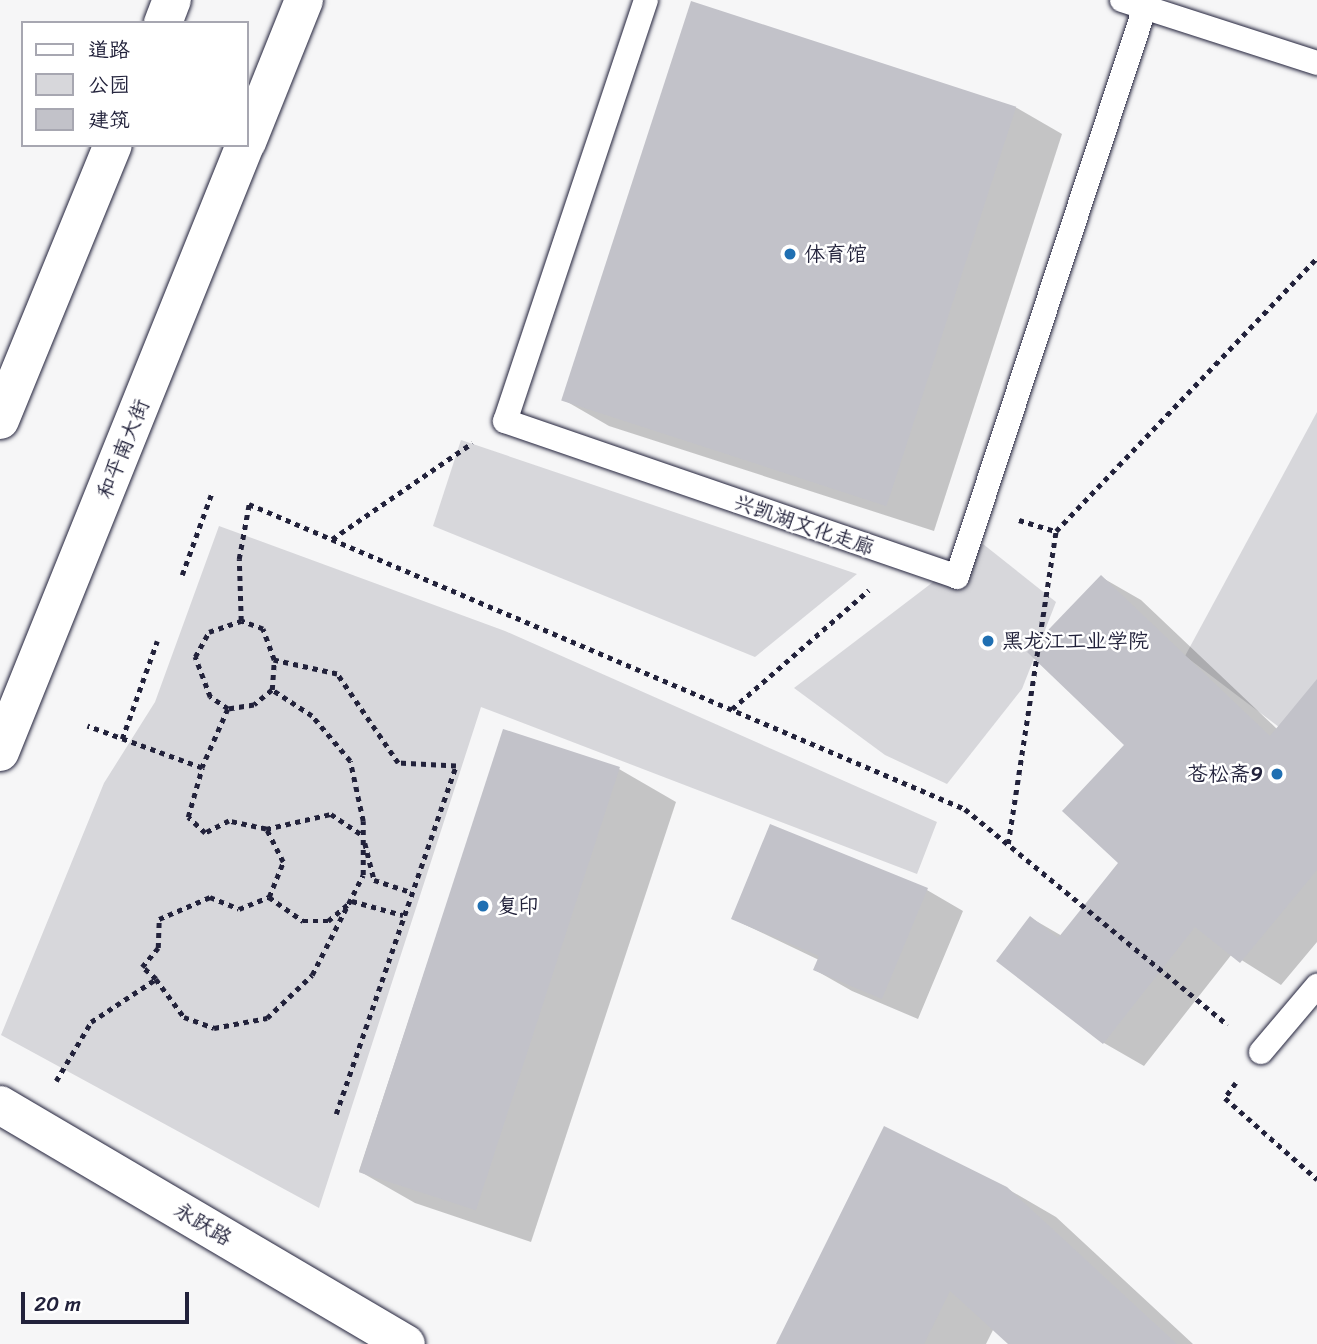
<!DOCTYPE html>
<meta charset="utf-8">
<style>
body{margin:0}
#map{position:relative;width:1317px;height:1344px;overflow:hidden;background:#f6f6f7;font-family:Sriracha,"LXGW WenKai TC",sans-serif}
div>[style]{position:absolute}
.green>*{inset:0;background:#d7d7db}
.shadow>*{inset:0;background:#0003}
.building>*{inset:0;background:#c2c2c9;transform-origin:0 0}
.path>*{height:4.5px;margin-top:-2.25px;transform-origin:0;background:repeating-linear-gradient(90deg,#22223b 0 5px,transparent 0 10px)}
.roads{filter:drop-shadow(0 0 2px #22223b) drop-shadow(0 0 2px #22223b)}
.lane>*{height:24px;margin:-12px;padding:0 12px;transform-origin:12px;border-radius:12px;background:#fff}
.secondary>*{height:38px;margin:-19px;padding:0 19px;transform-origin:19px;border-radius:19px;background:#fff}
.primary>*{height:38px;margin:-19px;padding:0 19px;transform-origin:19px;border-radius:19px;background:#fff}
.dots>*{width:19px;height:19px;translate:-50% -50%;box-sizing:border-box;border:4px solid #fff;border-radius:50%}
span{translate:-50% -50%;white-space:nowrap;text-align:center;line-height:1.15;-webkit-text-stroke:5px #fff;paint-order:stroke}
.poi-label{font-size:21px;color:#22223b}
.left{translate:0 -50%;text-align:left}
.right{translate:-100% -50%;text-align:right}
.street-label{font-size:21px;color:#22223b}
.legend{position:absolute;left:21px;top:21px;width:228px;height:126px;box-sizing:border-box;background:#fff;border:2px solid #a7a7b1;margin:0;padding:9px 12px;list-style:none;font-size:21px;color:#22223b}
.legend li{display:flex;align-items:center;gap:14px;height:35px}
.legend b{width:35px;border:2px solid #a7a7b1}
.scale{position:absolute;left:21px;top:1292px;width:168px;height:32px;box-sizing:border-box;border:4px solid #22223b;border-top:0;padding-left:9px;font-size:21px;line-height:24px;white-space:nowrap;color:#22223b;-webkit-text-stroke:5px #fff;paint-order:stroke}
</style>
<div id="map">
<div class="green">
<div style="clip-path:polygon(1317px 412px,1317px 687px,1283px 730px,1185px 656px)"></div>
<div style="clip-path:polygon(461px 440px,857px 574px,755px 657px,433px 526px)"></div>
<div style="clip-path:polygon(219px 526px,505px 631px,937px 822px,917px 874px,481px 707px,319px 1208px,1px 1035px,104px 783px,155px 702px)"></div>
<div style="clip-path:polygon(983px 544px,1056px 602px,1022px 689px,947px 784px,885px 755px,794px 688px)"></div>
</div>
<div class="shadow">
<div style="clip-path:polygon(692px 3px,1017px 108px,1062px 134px,934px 531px,609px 426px,564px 400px)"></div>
<div style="clip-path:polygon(1101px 577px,1141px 600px,1277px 729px,1317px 681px,1317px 942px,1281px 985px,1232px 954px,1144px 1066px,1104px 1043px,1031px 918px,1062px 936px,1120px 863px,1127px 745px)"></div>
<div style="clip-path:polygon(504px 731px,619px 769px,676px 802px,531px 1242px,415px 1203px,359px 1171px)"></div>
<div style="clip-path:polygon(927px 890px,963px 911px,918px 1019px,852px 991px,815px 970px,819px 960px,733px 919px)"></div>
<div style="clip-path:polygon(1006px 1188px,1056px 1217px,1193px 1344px,1011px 1344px,994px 1328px,986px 1344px,778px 1344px)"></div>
</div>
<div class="building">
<div style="left:691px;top:1px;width:342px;height:420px;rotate:18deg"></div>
<div style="clip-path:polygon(1101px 575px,1270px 736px,1317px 679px,1317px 870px,1240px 963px,1195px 927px,1103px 1044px,996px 961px,1030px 916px,1058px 938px,1118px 863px,1062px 811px,1124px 745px,1027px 652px)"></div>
<div style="left:503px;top:729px;width:123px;height:466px;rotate:18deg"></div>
<div style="clip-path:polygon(770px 824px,928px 888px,882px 999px,813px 970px,819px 956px,731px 919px)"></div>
<div style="clip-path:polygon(884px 1126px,1007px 1187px,1177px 1344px,1008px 1344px,950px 1291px,924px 1344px,776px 1344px)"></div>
</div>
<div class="path">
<div style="left:1019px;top:520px;width:39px;rotate:17deg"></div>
<div style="left:1056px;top:531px;width:378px;rotate:-46.3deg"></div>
<div style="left:332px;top:539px;width:170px;rotate:-34.4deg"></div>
<div style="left:182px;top:575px;width:88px;rotate:-70.1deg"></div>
<div style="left:272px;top:690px;width:30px;rotate:-86deg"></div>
<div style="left:228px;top:709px;width:22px;rotate:-146deg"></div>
<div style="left:210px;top:697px;width:43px;rotate:-110.6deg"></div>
<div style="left:195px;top:657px;width:29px;rotate:-61deg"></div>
<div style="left:209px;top:632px;width:34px;rotate:-19deg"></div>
<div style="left:732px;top:709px;width:181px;rotate:-41deg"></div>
<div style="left:122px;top:739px;width:104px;rotate:-70.3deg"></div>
<div style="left:266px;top:829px;width:67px;rotate:-13deg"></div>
<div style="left:331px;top:814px;width:37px;rotate:34deg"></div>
<div style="left:365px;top:843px;width:38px;rotate:76deg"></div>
<div style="left:374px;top:880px;width:39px;rotate:18deg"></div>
<div style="left:1008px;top:844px;width:317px;rotate:-81.3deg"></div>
<div style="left:269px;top:897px;width:42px;rotate:35.2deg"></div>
<div style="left:303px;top:921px;width:25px"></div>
<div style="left:328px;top:921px;width:31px;rotate:-40deg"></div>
<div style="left:352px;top:901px;width:53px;rotate:15.4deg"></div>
<div style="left:156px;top:979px;width:18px;rotate:-139deg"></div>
<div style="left:142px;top:967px;width:25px;rotate:-50deg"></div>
<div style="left:158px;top:948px;width:29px;rotate:-88deg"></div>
<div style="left:159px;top:919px;width:56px;rotate:-23.3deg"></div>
<div style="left:210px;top:897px;width:31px;rotate:22deg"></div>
<div style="left:239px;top:909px;width:32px;rotate:-22deg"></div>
<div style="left:269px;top:897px;width:38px;rotate:-68deg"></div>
<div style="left:283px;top:862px;width:37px;rotate:-117deg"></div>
<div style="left:266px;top:829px;width:38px;rotate:-168deg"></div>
<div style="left:229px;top:821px;width:27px;rotate:153deg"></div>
<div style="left:205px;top:833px;width:23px;rotate:-137deg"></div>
<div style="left:188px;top:817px;width:51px;rotate:-74.1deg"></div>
<div style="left:56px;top:1081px;width:69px;rotate:-59.3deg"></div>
<div style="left:91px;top:1022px;width:78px;rotate:-33.5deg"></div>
<div style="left:156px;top:979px;width:47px;rotate:53.6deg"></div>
<div style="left:184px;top:1017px;width:32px;rotate:20deg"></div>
<div style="left:214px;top:1028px;width:54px;rotate:-10.7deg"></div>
<div style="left:267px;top:1018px;width:62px;rotate:-43.7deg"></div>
<div style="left:312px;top:975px;width:112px;rotate:-63deg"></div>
<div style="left:363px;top:875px;width:54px;rotate:-90deg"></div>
<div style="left:363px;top:821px;width:61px;rotate:-102.2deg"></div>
<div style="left:350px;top:761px;width:59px;rotate:-130.2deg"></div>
<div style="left:312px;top:716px;width:48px;rotate:-147deg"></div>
<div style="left:272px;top:690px;width:23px;rotate:140deg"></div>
<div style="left:254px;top:705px;width:26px;rotate:171deg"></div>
<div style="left:228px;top:709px;width:64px;rotate:113.8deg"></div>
<div style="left:202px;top:768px;width:122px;rotate:-159.9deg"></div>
<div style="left:1236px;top:1083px;width:19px;rotate:126deg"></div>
<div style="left:1225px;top:1098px;width:123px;rotate:41.4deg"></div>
<div style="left:336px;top:1114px;width:368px;rotate:-71deg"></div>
<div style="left:456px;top:766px;width:58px;rotate:-177deg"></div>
<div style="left:398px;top:763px;width:108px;rotate:-124.4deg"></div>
<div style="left:337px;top:674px;width:65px;rotate:-167.5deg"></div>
<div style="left:274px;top:660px;width:33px;rotate:-110deg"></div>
<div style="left:263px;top:629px;width:23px;rotate:-160deg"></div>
<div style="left:241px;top:621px;width:62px;rotate:-91.8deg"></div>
<div style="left:239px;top:559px;width:56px;rotate:-79.7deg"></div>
<div style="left:249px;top:504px;width:778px;rotate:23.07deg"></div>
<div style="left:965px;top:809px;width:340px;rotate:39.4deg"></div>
</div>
<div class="roads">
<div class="lane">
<div style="left:646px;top:0;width:444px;rotate:108.5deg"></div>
<div style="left:505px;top:421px;width:478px;rotate:19deg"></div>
<div style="left:957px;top:577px;width:600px;rotate:-71.75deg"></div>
<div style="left:1122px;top:0;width:205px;rotate:17.9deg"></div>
<div style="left:1261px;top:1052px;width:87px;rotate:-49.7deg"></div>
</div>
<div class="secondary">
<div style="left:0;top:1105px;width:471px;rotate:30.5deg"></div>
</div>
<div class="primary">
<div style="left:163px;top:23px;width:25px;rotate:-69deg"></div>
<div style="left:247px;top:142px;width:153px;rotate:-68.1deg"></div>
<div style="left:0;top:420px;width:297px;rotate:-67.7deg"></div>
<div style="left:0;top:752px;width:655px;rotate:-68.02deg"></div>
</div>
</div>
<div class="dots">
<div style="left:790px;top:254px;background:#1f6fb2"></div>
<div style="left:988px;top:641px;background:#1f6fb2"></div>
<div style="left:1277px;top:774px;background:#1f6fb2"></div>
<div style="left:483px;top:906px;background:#1f6fb2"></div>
</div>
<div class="poi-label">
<span class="left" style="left:804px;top:254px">体育馆</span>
<span class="left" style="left:1002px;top:641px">黑龙江工业学院</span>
<span class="right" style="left:1263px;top:774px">苍松斋9</span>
<span class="left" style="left:497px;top:906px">复印</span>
</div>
<div class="street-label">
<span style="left:123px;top:449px;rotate:-68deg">和平南大街</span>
<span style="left:804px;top:525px;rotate:19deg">兴凯湖文化走廊</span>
<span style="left:203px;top:1224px;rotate:31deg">永跃路</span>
</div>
<ul class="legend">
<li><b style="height:9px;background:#fff"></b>道路</li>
<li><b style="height:19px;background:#d7d7db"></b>公园</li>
<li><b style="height:19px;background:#c2c2c9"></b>建筑</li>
</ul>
<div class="scale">20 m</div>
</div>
